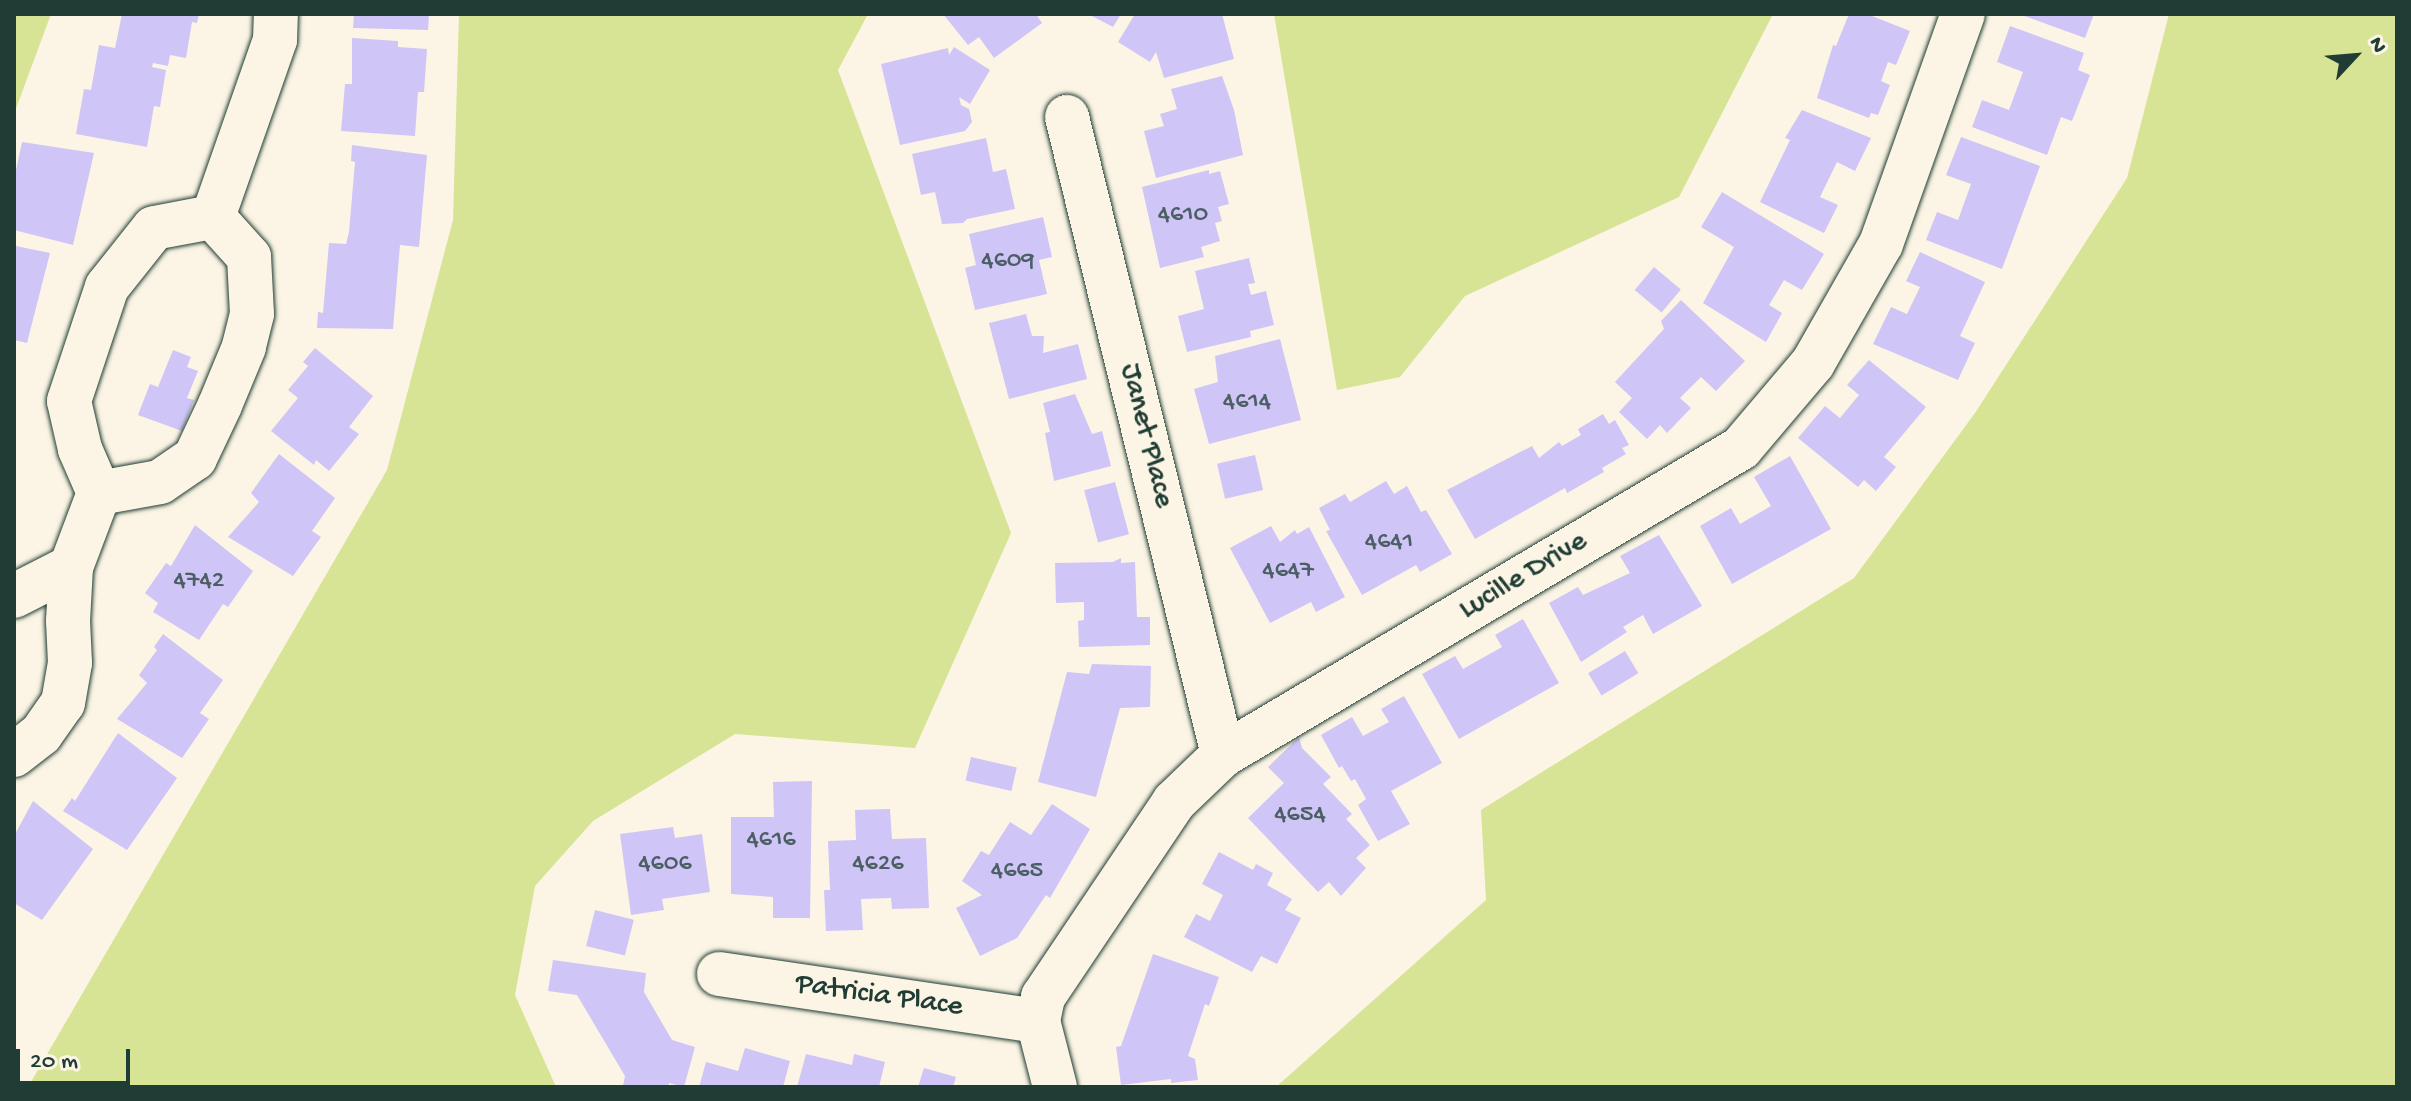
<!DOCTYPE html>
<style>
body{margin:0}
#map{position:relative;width:2411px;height:1101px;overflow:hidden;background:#fcf5e5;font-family:"Gochi Hand",sans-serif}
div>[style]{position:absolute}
.green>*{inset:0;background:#d7e395}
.building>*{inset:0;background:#d0c5f7;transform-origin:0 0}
.roads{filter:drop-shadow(0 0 2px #1f3d34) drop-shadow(0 0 2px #1f3d34)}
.street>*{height:44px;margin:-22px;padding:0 22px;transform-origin:22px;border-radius:22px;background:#fcf5e5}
span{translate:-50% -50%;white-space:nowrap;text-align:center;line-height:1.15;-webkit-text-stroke:7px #fcf5e5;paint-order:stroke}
.number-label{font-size:26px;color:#4b5f65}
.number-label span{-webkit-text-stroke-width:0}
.street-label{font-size:30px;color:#1f3d34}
.frame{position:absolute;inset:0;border:16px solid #1f3d34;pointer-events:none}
.north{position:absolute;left:2315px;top:16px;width:80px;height:80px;-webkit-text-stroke:6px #fcf5e5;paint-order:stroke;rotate:64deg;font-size:22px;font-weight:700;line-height:32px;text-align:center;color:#1f3d34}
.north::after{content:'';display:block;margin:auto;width:28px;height:36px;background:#1f3d34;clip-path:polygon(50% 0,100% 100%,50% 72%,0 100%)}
.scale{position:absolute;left:16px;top:1049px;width:114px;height:36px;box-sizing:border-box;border:4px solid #1f3d34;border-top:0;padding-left:10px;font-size:24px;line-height:28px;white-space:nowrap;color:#1f3d34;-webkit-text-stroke:6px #fcf5e5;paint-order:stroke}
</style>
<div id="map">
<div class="green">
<div style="clip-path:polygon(14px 14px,51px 14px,14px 114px)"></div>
<div style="clip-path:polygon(459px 14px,868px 14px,838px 70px,1011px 533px,915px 748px,735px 734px,593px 821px,535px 886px,515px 995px,556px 1087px,28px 1087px,387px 470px,453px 220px)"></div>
<div style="clip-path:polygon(1274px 14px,1773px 14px,1679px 197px,1465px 296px,1400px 377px,1337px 390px)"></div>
<div style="clip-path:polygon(2169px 14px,2397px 14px,2397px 1087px,1276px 1087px,1486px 900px,1481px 810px,1854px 578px,1975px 413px,2127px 178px)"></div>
</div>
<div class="building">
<div style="clip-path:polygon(122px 14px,199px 14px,197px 23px,192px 22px,186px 58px,170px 55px,168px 66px,153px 63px,152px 67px,166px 70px,160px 107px,154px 106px,147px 147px,76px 134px,84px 89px,91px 90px,99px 45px,115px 48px)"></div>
<div style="clip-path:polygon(354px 14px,429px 14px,428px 30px,353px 28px)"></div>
<div style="clip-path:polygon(943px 14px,1036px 14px,1042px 23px,994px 58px,979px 37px,968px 45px)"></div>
<div style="clip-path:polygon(1088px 14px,1121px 14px,1113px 27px)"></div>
<div style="clip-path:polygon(1135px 14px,1222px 14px,1234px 59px,1164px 78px,1156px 52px,1150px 62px,1118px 42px)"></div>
<div style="clip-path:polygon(1849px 14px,1867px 14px,1910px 31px,1896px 65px,1888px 62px,1881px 81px,1890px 85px,1878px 115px,1871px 113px,1869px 118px,1817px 98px,1833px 45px,1836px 46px)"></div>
<div style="clip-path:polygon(2019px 14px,2094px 14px,2085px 38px)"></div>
<div style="clip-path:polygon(2010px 26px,2084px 53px,2078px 70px,2090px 75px,2072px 121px,2061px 117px,2047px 155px,1972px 127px,1982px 100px,2009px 110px,2023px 72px,1997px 62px)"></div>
<div style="clip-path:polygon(352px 38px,398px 41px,398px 47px,427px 49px,424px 92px,418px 92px,415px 136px,341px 131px,345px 84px,352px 84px)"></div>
<div style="clip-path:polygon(954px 47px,990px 70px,970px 104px,959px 97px,961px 105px,969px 109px,972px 122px,965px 131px,900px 145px,881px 64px,948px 48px,949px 55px)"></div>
<div style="clip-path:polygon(1222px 76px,1234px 110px,1243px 155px,1156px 178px,1144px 131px,1164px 126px,1160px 114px,1177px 109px,1171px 89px)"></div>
<div style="clip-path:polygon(1802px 110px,1871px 138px,1855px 171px,1837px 162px,1820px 197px,1838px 205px,1824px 233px,1760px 202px,1790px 140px,1785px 138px)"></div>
<div style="clip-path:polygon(1961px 137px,2040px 166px,2002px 269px,1926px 240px,1937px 212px,1958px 220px,1971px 184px,1946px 175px)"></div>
<div style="clip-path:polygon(986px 138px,993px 172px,1006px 169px,1015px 209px,967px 219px,963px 223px,942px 224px,935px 192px,921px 195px,912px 154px)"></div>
<div style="clip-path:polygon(22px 142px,94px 153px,73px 245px,14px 230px,14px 179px)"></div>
<div style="clip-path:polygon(352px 145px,427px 155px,419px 247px,400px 245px,393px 329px,317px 328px,318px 312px,323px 313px,329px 243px,346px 244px,349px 232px,355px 162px,351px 161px)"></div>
<div style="clip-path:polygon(1209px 170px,1209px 174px,1220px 171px,1229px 204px,1218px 207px,1222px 221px,1215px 223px,1220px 241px,1201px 247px,1204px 257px,1160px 268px,1142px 187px)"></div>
<div style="clip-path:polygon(1722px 192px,1824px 254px,1802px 290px,1784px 280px,1769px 305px,1782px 313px,1766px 342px,1703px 303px,1734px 247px,1701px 227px)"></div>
<div style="clip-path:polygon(1043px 217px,1052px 257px,1039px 260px,1047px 294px,975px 310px,965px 268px,976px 265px,969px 234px)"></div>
<div style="clip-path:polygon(16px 246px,50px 253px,27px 343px,14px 340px)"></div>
<div style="clip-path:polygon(1920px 252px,1985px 282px,1960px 336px,1975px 343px,1958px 380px,1873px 344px,1891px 307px,1907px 314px,1920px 287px,1906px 281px)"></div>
<div style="clip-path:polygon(1249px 258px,1255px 283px,1248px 284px,1251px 295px,1266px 291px,1274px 325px,1250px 331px,1251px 337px,1187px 352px,1178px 316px,1204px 309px,1195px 271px)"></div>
<div style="left:1654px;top:267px;width:35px;height:30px;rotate:40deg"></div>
<div style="clip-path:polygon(1681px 300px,1745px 361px,1716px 391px,1701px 377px,1680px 398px,1691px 408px,1667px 433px,1660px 425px,1647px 439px,1619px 412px,1632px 398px,1615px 382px,1664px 329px,1661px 321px)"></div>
<div style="clip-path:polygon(1026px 314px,1032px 336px,1044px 336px,1043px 353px,1078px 344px,1087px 379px,1009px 399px,989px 323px)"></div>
<div style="clip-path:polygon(1280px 339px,1301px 420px,1209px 444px,1194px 389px,1218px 382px,1215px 356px)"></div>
<div style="clip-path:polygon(315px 348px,373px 396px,349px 427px,359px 434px,329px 471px,316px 460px,314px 465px,271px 431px,298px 398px,288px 390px,308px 366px,303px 362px)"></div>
<div style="clip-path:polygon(173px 350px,191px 357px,187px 367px,198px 371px,187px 398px,194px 400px,182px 431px,138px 415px,150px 384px,158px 387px)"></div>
<div style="clip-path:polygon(1869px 360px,1926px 407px,1884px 457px,1896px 467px,1876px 491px,1864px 480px,1858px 487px,1798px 438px,1825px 406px,1840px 418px,1859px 395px,1847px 385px)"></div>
<div style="clip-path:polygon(1075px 394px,1092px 434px,1102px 431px,1111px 466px,1054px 481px,1045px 433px,1050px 432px,1043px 403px)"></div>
<div style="clip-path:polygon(1603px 414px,1609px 424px,1615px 420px,1629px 445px,1622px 448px,1626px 454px,1602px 468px,1604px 472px,1567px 493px,1565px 488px,1475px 539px,1447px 490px,1532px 446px,1539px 458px,1559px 442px,1562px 446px,1581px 435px,1578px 429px)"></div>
<div style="clip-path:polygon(279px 454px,335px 498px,312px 531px,321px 537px,293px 576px,228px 537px,259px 502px,251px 493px)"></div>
<div style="left:1255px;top:455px;width:36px;height:39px;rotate:77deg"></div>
<div style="clip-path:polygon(1790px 456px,1831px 529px,1732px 584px,1700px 526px,1731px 508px,1740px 524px,1771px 506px,1754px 477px)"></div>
<div style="clip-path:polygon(1386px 481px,1394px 494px,1407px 486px,1421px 512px,1426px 510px,1452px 554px,1420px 572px,1416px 565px,1362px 595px,1326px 531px,1330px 530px,1319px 508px,1345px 494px,1350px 502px)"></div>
<div style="left:1115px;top:482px;width:54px;height:32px;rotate:75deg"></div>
<div style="clip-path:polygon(195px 525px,253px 571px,228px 607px,223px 604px,199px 640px,153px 612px,158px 603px,145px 593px,166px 563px,171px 566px)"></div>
<div style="clip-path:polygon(1271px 526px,1280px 542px,1295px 530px,1297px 534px,1309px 527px,1345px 597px,1316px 612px,1311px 602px,1270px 623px,1230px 548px)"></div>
<div style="clip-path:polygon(1659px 535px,1702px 606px,1653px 634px,1643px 615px,1623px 627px,1627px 632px,1581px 662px,1549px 603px,1578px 587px,1583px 595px,1630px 573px,1620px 556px)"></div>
<div style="clip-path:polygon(1121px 558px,1121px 563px,1135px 562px,1137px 617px,1150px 617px,1150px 645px,1079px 647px,1078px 621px,1084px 620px,1084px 602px,1056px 603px,1055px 563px,1113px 562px)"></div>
<div style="clip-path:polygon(1523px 619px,1559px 683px,1459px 739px,1422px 674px,1455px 656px,1463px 669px,1502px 647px,1495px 635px)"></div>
<div style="clip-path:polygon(163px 634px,223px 680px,200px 713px,209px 719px,182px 758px,117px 719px,147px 683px,139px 675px,157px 650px,154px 647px)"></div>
<div style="left:1625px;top:651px;width:26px;height:43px;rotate:59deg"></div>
<div style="clip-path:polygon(1092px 664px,1151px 666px,1150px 707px,1120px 708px,1096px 797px,1038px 782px,1067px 672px,1089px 674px)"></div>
<div style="clip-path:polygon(1404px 696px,1442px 763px,1391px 791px,1410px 824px,1378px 841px,1358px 805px,1366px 799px,1355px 779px,1351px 781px,1342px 766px,1339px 768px,1321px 735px,1352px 717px,1363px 736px,1389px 722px,1381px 709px)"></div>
<div style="clip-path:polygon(118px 733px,177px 778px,127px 850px,63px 811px,72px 798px,75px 801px)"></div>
<div style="clip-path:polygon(1299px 737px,1302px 748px,1331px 777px,1323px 784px,1352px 814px,1346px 819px,1370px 845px,1356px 858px,1366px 868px,1341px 896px,1329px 882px,1318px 892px,1248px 818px,1284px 783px,1268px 767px)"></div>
<div style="left:971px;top:757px;width:47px;height:24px;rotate:13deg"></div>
<div style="clip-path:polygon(812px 781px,810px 918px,773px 918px,773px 897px,731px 894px,731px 817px,774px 817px,773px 782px)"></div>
<div style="clip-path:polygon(33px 801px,93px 849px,42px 920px,14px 903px,14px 836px)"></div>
<div style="clip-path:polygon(1052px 804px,1090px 829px,1050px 898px,1046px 895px,1017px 938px,980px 956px,956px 908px,982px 895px,962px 881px,981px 851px,989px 855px,1010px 822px,1031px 835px)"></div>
<div style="clip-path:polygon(890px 809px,892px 839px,926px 838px,929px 908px,892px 909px,891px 898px,861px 899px,863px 930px,826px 931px,824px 890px,830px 890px,828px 841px,856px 840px,855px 810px)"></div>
<div style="clip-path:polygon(673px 827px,675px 838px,702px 834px,710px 892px,662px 899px,664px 910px,631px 915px,620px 834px)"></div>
<div style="clip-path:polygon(1219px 852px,1253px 870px,1256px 864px,1273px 873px,1267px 885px,1292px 899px,1285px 910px,1301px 918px,1277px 964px,1261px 956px,1252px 972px,1184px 937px,1196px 914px,1210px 921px,1223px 895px,1202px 884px)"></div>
<div style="left:595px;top:910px;width:40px;height:37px;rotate:14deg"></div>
<div style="clip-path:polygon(1153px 954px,1219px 977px,1209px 1006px,1205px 1004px,1188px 1056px,1195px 1059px,1198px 1080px,1171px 1083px,1171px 1079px,1121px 1085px,1116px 1047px,1121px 1046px)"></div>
<div style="clip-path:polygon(553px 960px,646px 973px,644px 992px,672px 1040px,695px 1047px,684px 1087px,669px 1083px,668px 1087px,623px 1086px,625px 1076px,577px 995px,548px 991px)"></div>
<div style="clip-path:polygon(745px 1048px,790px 1061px,783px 1087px,699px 1087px,706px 1062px,738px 1071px)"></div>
<div style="clip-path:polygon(806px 1054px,852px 1065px,854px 1054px,885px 1062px,879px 1087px,797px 1087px)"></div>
<div style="clip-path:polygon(924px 1068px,956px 1077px,953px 1087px,918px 1087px)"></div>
</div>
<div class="roads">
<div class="street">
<div style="left:1067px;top:117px;width:657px;rotate:76.26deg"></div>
<div style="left:213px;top:217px;width:54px;rotate:48deg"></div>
<div style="left:249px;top:257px;width:57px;rotate:87deg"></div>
<div style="left:252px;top:314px;width:34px;rotate:104deg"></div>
<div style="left:244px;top:347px;width:63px;rotate:112.5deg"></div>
<div style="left:220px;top:405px;width:59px;rotate:115.3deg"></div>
<div style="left:195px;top:458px;width:42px;rotate:145.6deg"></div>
<div style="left:160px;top:482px;width:62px;rotate:169.8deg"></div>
<div style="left:99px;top:493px;width:48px;rotate:-113.4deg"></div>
<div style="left:80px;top:449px;width:49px;rotate:-102.9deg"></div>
<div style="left:69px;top:401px;width:120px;rotate:-71.6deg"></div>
<div style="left:107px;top:287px;width:75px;rotate:-51.5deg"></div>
<div style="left:154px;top:228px;width:60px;rotate:-10.6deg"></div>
<div style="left:213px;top:217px;width:188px;rotate:-70.7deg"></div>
<div style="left:275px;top:40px;width:26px;rotate:-88deg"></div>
<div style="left:14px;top:596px;width:64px;rotate:-27deg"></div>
<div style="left:14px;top:755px;width:34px;rotate:-38deg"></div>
<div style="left:41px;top:734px;width:38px;rotate:-55deg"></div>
<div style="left:63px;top:703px;width:41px;rotate:-80.1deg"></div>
<div style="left:70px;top:663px;width:42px;rotate:-92.7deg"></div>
<div style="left:68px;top:621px;width:54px;rotate:-86.8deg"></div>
<div style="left:71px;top:567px;width:79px;rotate:-69.3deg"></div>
<div style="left:719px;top:974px;width:322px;rotate:8.4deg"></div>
<div style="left:1055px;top:1087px;width:68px;rotate:-104.4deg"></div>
<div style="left:1038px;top:1021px;width:25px;rotate:-78deg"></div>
<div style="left:1043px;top:997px;width:235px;rotate:-56.1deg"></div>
<div style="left:1174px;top:802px;width:68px;rotate:-43.8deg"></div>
<div style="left:1223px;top:755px;width:602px;rotate:-30.65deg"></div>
<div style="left:1741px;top:448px;width:111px;rotate:-49.7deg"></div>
<div style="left:1813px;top:363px;width:137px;rotate:-60.3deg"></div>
<div style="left:1881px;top:244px;width:244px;rotate:-70.4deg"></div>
</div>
</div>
<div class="number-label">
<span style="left:1183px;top:216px">4610</span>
<span style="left:1008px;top:262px">4609</span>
<span style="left:1247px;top:403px">4614</span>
<span style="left:1389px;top:543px">4641</span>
<span style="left:1288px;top:572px">4647</span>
<span style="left:199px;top:582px">4742</span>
<span style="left:1300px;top:816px">4654</span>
<span style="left:771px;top:841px">4616</span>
<span style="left:665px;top:865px">4606</span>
<span style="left:878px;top:865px">4626</span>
<span style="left:1017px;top:872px">4665</span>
</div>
<div class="street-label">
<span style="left:1145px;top:436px;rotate:76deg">Janet Place</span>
<span style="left:1524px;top:577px;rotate:-31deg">Lucille Drive</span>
<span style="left:879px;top:997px;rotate:8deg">Patricia Place</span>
</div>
<div class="frame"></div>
<div class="north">N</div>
<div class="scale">20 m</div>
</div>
